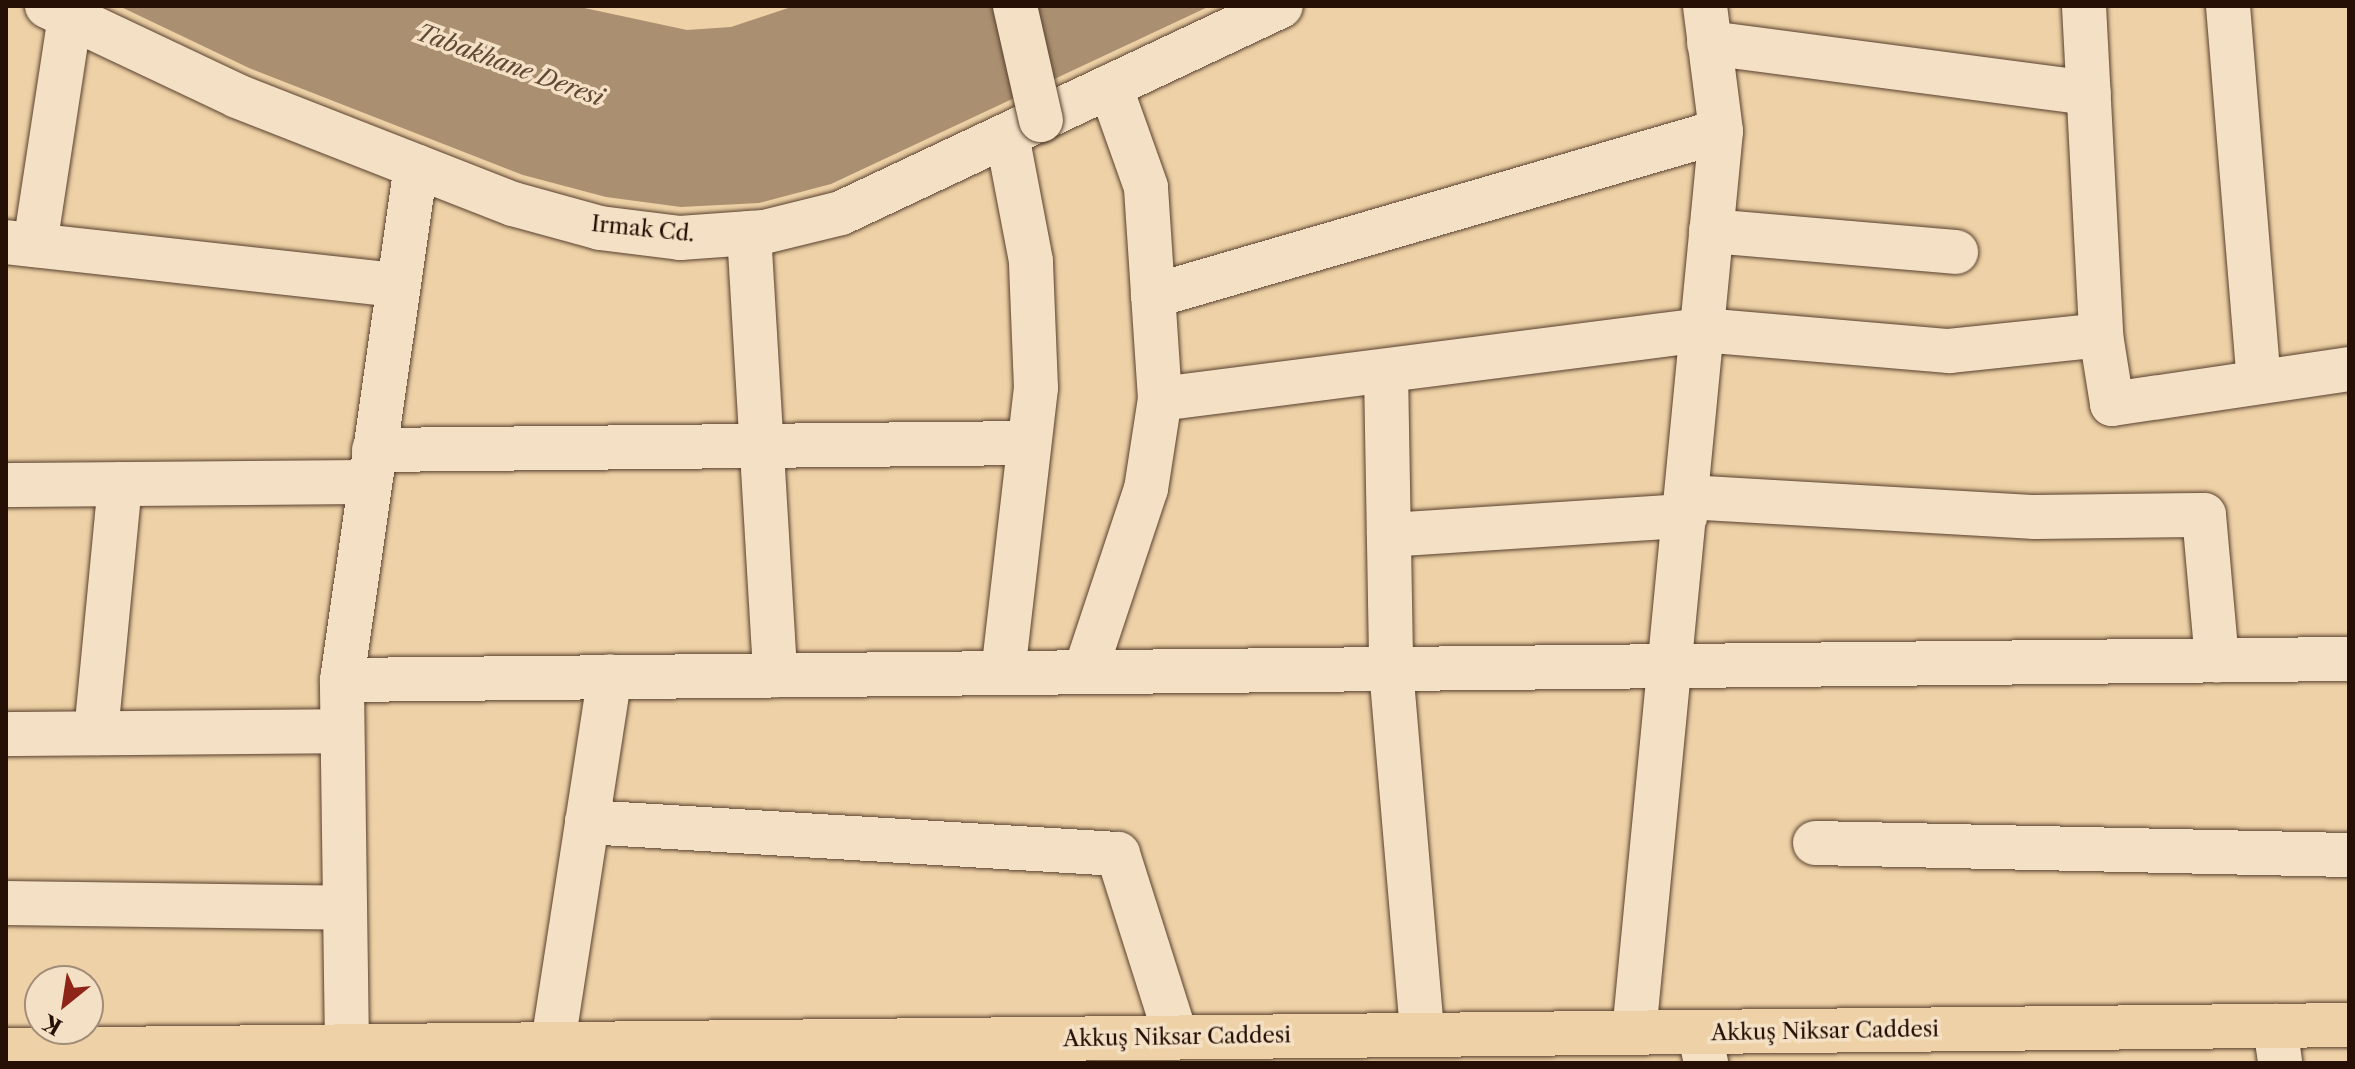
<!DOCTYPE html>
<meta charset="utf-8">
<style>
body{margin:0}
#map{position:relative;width:2355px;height:1069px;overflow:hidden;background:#eed1a6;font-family:"Libre Caslon Text",serif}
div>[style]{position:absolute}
.water>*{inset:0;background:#aa8f70}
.roads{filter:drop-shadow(0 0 2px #58402e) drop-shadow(0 0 2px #58402e)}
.minor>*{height:44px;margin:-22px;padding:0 22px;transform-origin:22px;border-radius:22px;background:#f4e1c5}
.major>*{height:44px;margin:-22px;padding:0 22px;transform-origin:22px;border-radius:22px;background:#eed1a6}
.bridges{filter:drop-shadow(0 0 2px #58402e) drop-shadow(0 0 2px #58402e)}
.minor-bridge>*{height:44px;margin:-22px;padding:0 22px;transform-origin:22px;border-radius:22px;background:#f4e1c5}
span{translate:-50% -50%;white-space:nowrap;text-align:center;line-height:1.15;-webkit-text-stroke:7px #f4e1c5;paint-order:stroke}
.street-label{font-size:22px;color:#261006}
.water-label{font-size:24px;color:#614936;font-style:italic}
.frame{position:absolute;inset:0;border:8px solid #261006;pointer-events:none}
.north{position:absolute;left:24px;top:965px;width:80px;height:80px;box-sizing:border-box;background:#f4e1c5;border:2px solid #a28d79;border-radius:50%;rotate:210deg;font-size:22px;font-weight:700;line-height:32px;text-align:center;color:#261006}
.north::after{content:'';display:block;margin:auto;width:28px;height:36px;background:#8f2418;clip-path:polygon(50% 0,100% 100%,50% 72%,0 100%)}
</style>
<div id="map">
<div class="water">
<div style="clip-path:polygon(119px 6px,575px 6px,687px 30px,731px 27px,794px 6px,1210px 6px,831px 184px,759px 203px,681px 207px,606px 197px,523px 175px,249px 68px)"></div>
</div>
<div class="roads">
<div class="minor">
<div style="left:47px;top:6px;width:210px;rotate:25.3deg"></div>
<div style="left:237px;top:96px;width:296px;rotate:21.4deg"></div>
<div style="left:513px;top:204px;width:90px;rotate:15.4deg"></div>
<div style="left:600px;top:228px;width:81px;rotate:7.1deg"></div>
<div style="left:680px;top:238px;width:84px;rotate:-4.1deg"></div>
<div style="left:764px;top:232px;width:79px;rotate:-13.9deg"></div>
<div style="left:841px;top:213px;width:486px;rotate:-25.2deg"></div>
<div style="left:2084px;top:6px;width:329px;rotate:87deg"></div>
<div style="left:2228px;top:6px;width:377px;rotate:85.3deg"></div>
<div style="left:1709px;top:43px;width:383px;rotate:7.5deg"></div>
<div style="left:1711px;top:231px;width:246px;rotate:4.9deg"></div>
<div style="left:749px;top:233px;width:443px;rotate:86.6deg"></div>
<div style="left:6px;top:242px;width:394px;rotate:6.3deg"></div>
<div style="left:35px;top:245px;width:231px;rotate:-81.3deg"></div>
<div style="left:1153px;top:296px;width:591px;rotate:-16.2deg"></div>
<div style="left:1386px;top:371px;width:298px;rotate:89deg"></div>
<div style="left:1391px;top:669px;width:366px;rotate:85.1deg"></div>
<div style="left:1160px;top:399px;width:546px;rotate:-7.26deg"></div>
<div style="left:1702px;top:330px;width:248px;rotate:4.9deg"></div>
<div style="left:1949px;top:351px;width:153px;rotate:-6deg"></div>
<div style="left:2101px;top:335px;width:70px;rotate:80.9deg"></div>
<div style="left:2112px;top:404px;width:240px;rotate:-8.4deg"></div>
<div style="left:374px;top:450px;width:655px;rotate:-0.61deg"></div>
<div style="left:6px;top:485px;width:364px;rotate:-0.5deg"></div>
<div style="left:1687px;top:497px;width:349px;rotate:3.3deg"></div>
<div style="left:2035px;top:517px;width:169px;rotate:-0.7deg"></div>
<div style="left:2204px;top:515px;width:146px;rotate:84.9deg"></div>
<div style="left:1389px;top:535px;width:297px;rotate:-3.7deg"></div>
<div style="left:1085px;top:672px;width:193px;rotate:-71.6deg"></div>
<div style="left:1146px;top:489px;width:91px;rotate:-81.2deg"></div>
<div style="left:1160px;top:399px;width:212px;rotate:-93.8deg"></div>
<div style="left:1146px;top:187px;width:107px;rotate:-109.6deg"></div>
<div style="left:1003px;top:673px;width:287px;rotate:-83.4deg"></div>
<div style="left:1036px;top:388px;width:127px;rotate:-92.3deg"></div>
<div style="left:1031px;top:261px;width:128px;rotate:-100.8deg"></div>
<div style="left:342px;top:680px;width:2007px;rotate:-0.6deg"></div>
<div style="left:96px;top:733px;width:250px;rotate:-84.5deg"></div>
<div style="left:6px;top:734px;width:336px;rotate:-0.5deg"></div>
<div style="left:587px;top:822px;width:532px;rotate:3.45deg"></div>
<div style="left:1118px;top:854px;width:192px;rotate:72.4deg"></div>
<div style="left:1815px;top:843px;width:534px;rotate:1.29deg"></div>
<div style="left:6px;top:903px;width:339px;rotate:0.8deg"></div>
<div style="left:2275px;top:1026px;width:37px;rotate:82deg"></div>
<div style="left:1699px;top:1032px;width:32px;rotate:77deg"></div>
<div style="left:1634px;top:1033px;width:906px;rotate:-84.49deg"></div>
<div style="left:1721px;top:131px;width:126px;rotate:-97.3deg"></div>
<div style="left:553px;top:1043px;width:371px;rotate:-81.2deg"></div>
<div style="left:347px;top:1047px;width:367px;rotate:-90.8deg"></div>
<div style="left:342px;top:680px;width:519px;rotate:-81.81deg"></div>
</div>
<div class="major">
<div style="left:6px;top:1050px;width:2343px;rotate:-0.61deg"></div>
</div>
</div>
<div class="bridges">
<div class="minor-bridge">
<div style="left:1015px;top:6px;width:117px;rotate:77.2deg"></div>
</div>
</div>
<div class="street-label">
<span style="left:643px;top:229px;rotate:6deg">Irmak Cd.</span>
<span style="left:1825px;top:1031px;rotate:-1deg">Akkuş Niksar Caddesi</span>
<span style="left:1177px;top:1037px;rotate:-1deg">Akkuş Niksar Caddesi</span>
</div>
<div class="water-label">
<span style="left:510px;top:65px;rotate:20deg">Tabakhane Deresi</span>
</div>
<div class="frame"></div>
<div class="north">K</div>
</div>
